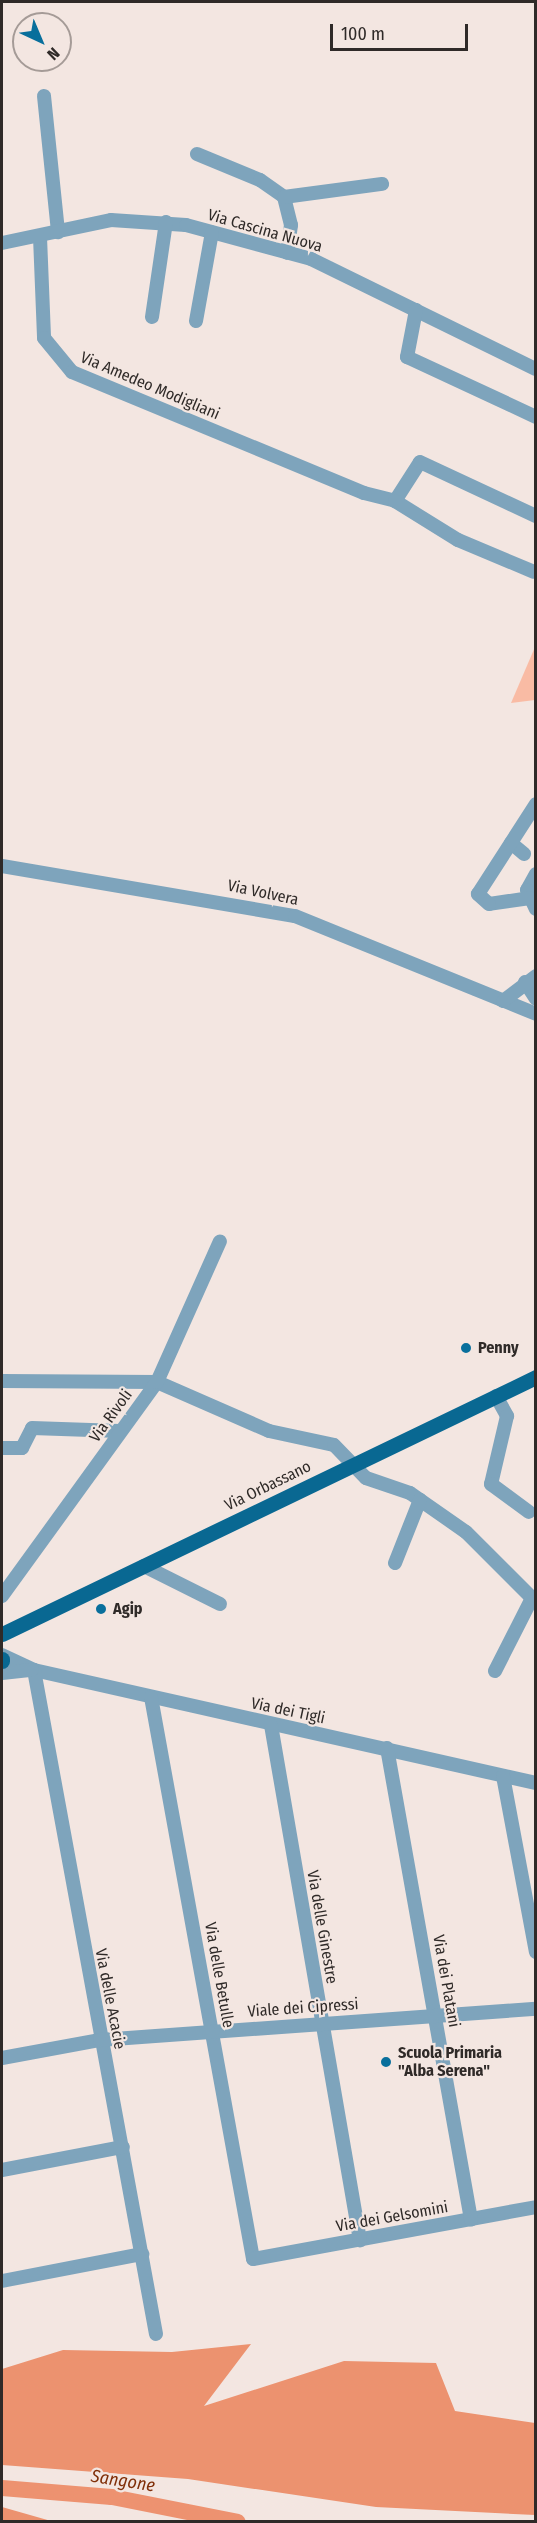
<!DOCTYPE html>
<style>
body{margin:0}
#map{position:relative;width:537px;height:2523px;overflow:hidden;background:#f3e6e1;font-family:"Fira Sans Condensed",sans-serif}
div>[style]{position:absolute}
.green>*{inset:0;background:#f9bba4}
.forest>*{inset:0;background:#ec926f}
.river>*{height:16px;margin:-8px;padding:0 8px;transform-origin:8px;border-radius:8px;background:#ed9270}
.minor>*{height:14px;margin:-7px;padding:0 7px;transform-origin:7px;border-radius:7px;background:#7ea4bc}
.major>*{height:15px;margin:-7.5px;padding:0 7.5px;transform-origin:7.5px;border-radius:7.5px;background:#096892}
.dots>*{width:16px;height:16px;translate:-50% -50%;box-sizing:border-box;border:3px solid #f3e6e1;border-radius:50%}
span{translate:-50% -50%;white-space:nowrap;text-align:center;line-height:1.15;-webkit-text-stroke:4.5px #f3e6e1;paint-order:stroke}
.street-label{font-size:16px;color:#2f2a28}
.poi-label{font-size:16px;color:#2f2a28;font-weight:700}
.left{translate:0 -50%;text-align:left}
.water-label{font-size:18px;color:#802f09;font-style:italic}
.frame{position:absolute;inset:0;border:3px solid #2f2a28;pointer-events:none}
.north{position:absolute;left:12px;top:12px;width:60px;height:60px;box-sizing:border-box;background:#f3e6e1;border:2px solid #a59b97;border-radius:50%;rotate:136deg;font-size:16px;font-weight:700;line-height:24px;text-align:center;color:#2f2a28}
.north::after{content:'';display:block;margin:auto;width:21px;height:27px;background:#086f9c;clip-path:polygon(50% 0,100% 100%,50% 72%,0 100%)}
.scale{position:absolute;left:330px;top:24px;width:138px;height:27px;box-sizing:border-box;border:3px solid #2f2a28;border-top:0;padding-left:8px;font-size:18px;line-height:21px;white-space:nowrap;color:#2f2a28;-webkit-text-stroke:4px #f3e6e1;paint-order:stroke}
</style>
<div id="map">
<div class="green">
<div style="clip-path:polygon(535px 647px,535px 700px,511px 703px)"></div>
</div>
<div class="forest">
<div style="clip-path:polygon(251px 2344px,204px 2406px,344px 2361px,436px 2363px,455px 2411px,535px 2423px,535px 2515px,376px 2507px,188px 2479px,2px 2465px,2px 2369px,63px 2350px,172px 2352px)"></div>
<div style="clip-path:polygon(2px 2507px,51px 2521px,2px 2521px)"></div>
</div>
<div class="river">
<div style="left:2px;top:2488px;width:110px;rotate:4.7deg"></div>
<div style="left:112px;top:2497px;width:128px;rotate:11.2deg"></div>
</div>
<div class="minor">
<div style="left:44px;top:96px;width:137px;rotate:84.1deg"></div>
<div style="left:197px;top:154px;width:68px;rotate:22.4deg"></div>
<div style="left:260px;top:180px;width:29px;rotate:35deg"></div>
<div style="left:284px;top:197px;width:29px;rotate:76deg"></div>
<div style="left:291px;top:225px;width:28px;rotate:98deg"></div>
<div style="left:284px;top:197px;width:99px;rotate:-7.6deg"></div>
<div style="left:40px;top:237px;width:101px;rotate:87.7deg"></div>
<div style="left:44px;top:338px;width:44px;rotate:50.5deg"></div>
<div style="left:72px;top:372px;width:316px;rotate:22.5deg"></div>
<div style="left:364px;top:493px;width:32px;rotate:14deg"></div>
<div style="left:395px;top:501px;width:46px;rotate:-57.3deg"></div>
<div style="left:420px;top:462px;width:128px;rotate:25deg"></div>
<div style="left:2px;top:243px;width:111px;rotate:-11.9deg"></div>
<div style="left:111px;top:220px;width:75px;rotate:3.8deg"></div>
<div style="left:186px;top:225px;width:130px;rotate:15.2deg"></div>
<div style="left:311px;top:259px;width:250px;rotate:26.1deg"></div>
<div style="left:416px;top:310px;width:48px;rotate:100.8deg"></div>
<div style="left:407px;top:357px;width:142px;rotate:24.9deg"></div>
<div style="left:152px;top:317px;width:96px;rotate:-81.6deg"></div>
<div style="left:196px;top:321px;width:90px;rotate:-79.8deg"></div>
<div style="left:395px;top:501px;width:74px;rotate:31.8deg"></div>
<div style="left:458px;top:540px;width:82px;rotate:22.8deg"></div>
<div style="left:511px;top:843px;width:17px;rotate:40deg"></div>
<div style="left:2px;top:866px;width:297px;rotate:9.7deg"></div>
<div style="left:295px;top:916px;width:260px;rotate:22.1deg"></div>
<div style="left:536px;top:874px;width:18px;rotate:119deg"></div>
<div style="left:527px;top:890px;width:21px;rotate:65deg"></div>
<div style="left:530px;top:898px;width:41px;rotate:171.7deg"></div>
<div style="left:489px;top:904px;width:15px;rotate:-138deg"></div>
<div style="left:478px;top:894px;width:107px;rotate:-57.2deg"></div>
<div style="left:525px;top:982px;width:20px;rotate:57deg"></div>
<div style="left:503px;top:1001px;width:41px;rotate:-37.1deg"></div>
<div style="left:2px;top:1381px;width:155px;rotate:0.4deg"></div>
<div style="left:157px;top:1382px;width:122px;rotate:23.6deg"></div>
<div style="left:269px;top:1431px;width:66px;rotate:12.2deg"></div>
<div style="left:334px;top:1445px;width:46px;rotate:45.9deg"></div>
<div style="left:366px;top:1478px;width:46px;rotate:18.8deg"></div>
<div style="left:410px;top:1493px;width:68px;rotate:34.9deg"></div>
<div style="left:466px;top:1532px;width:99px;rotate:45deg"></div>
<div style="left:496px;top:1396px;width:23px;rotate:61deg"></div>
<div style="left:507px;top:1416px;width:70px;rotate:103.2deg"></div>
<div style="left:491px;top:1484px;width:47px;rotate:36.4deg"></div>
<div style="left:2px;top:1448px;width:20px"></div>
<div style="left:22px;top:1448px;width:22px;rotate:-63deg"></div>
<div style="left:32px;top:1428px;width:88px;rotate:2deg"></div>
<div style="left:395px;top:1563px;width:68px;rotate:-68.4deg"></div>
<div style="left:144px;top:1566px;width:85px;rotate:26.6deg"></div>
<div style="left:2px;top:1596px;width:264px;rotate:-54.1deg"></div>
<div style="left:157px;top:1382px;width:154px;rotate:-65.9deg"></div>
<div style="left:2px;top:1655px;width:35px;rotate:25deg"></div>
<div style="left:34px;top:1670px;width:515px;rotate:12.69deg"></div>
<div style="left:34px;top:1670px;width:675px;rotate:79.59deg"></div>
<div style="left:495px;top:1671px;width:82px;rotate:-63.1deg"></div>
<div style="left:2px;top:1673px;width:30px;rotate:-6deg"></div>
<div style="left:151px;top:1697px;width:571px;rotate:79.71deg"></div>
<div style="left:253px;top:2259px;width:288px;rotate:-10.4deg"></div>
<div style="left:271px;top:1725px;width:523px;rotate:80.2deg"></div>
<div style="left:387px;top:1748px;width:479px;rotate:79.9deg"></div>
<div style="left:503px;top:1776px;width:179px;rotate:79.4deg"></div>
<div style="left:2px;top:2058px;width:100px;rotate:-10.4deg"></div>
<div style="left:100px;top:2040px;width:437px;rotate:-4.1deg"></div>
<div style="left:2px;top:2170px;width:123px;rotate:-10.8deg"></div>
<div style="left:2px;top:2281px;width:143px;rotate:-10.9deg"></div>
</div>
<div class="major">
<div style="left:2px;top:1634px;width:593px;rotate:-25.7deg"></div>
<div style="left:2px;top:1659px;width:2px;rotate:90deg"></div>
</div>
<div class="dots">
<div style="left:466px;top:1348px;background:#086f9c"></div>
<div style="left:101px;top:1609px;background:#086f9c"></div>
<div style="left:386px;top:2062px;background:#086f9c"></div>
</div>
<div class="street-label">
<span style="left:265px;top:231px;rotate:16deg">Via Cascina Nuova</span>
<span style="left:150px;top:386px;rotate:23deg">Via Amedeo Modigliani</span>
<span style="left:263px;top:893px;rotate:12deg">Via Volvera</span>
<span style="left:111px;top:1416px;rotate:-54deg">Via Rivoli</span>
<span style="left:268px;top:1486px;rotate:-26deg">Via Orbassano</span>
<span style="left:288px;top:1711px;rotate:12deg">Via dei Tigli</span>
<span style="left:322px;top:1927px;rotate:80deg">Via delle Ginestre</span>
<span style="left:219px;top:1975px;rotate:80deg">Via delle Betulle</span>
<span style="left:446px;top:1981px;rotate:80deg">Via dei Platani</span>
<span style="left:110px;top:1999px;rotate:79deg">Via delle Acacie</span>
<span style="left:303px;top:2008px;rotate:-4deg">Viale dei Cipressi</span>
<span style="left:392px;top:2217px;rotate:-10deg">Via dei Gelsomini</span>
</div>
<div class="poi-label">
<span class="left" style="left:478px;top:1348px">Penny</span>
<span class="left" style="left:113px;top:1609px">Agip</span>
<span class="left" style="left:398px;top:2062px">Scuola Primaria<br>"Alba Serena"</span>
</div>
<div class="water-label">
<span style="left:123px;top:2481px;rotate:9deg">Sangone</span>
</div>
<div class="frame"></div>
<div class="north">N</div>
<div class="scale">100 m</div>
</div>
